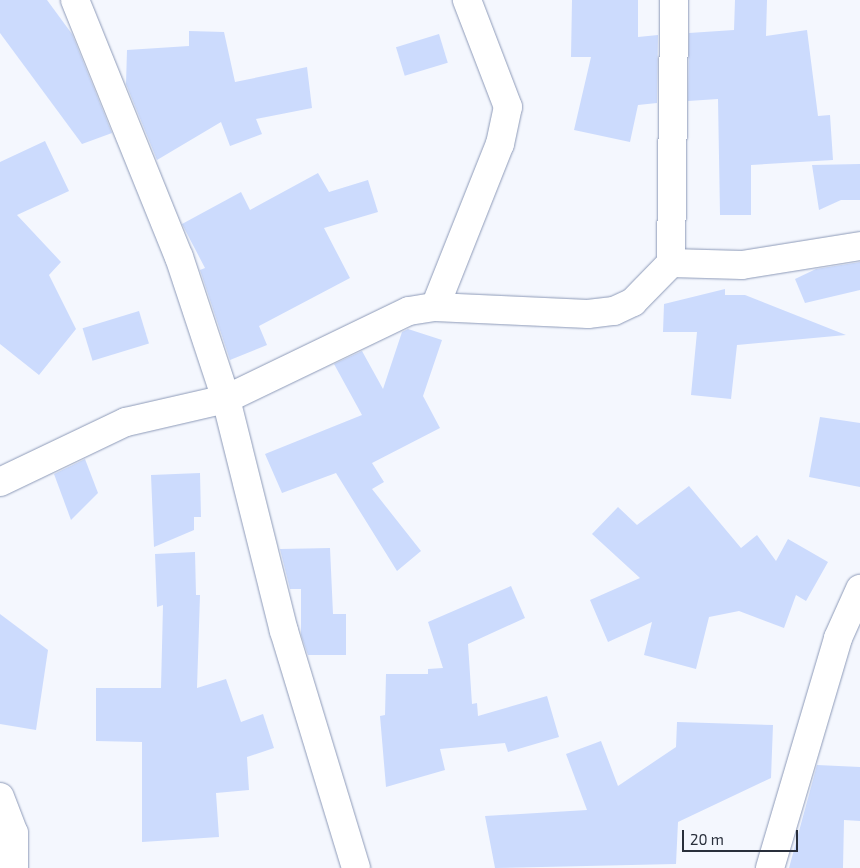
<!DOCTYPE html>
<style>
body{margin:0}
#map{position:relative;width:860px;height:868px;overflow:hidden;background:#f4f7fe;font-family:"Exo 2",sans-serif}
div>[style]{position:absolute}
.building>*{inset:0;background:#ccdbfd;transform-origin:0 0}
.roads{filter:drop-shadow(0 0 1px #8d9ab8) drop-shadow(0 0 1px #8d9ab8)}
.street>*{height:28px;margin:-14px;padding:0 14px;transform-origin:14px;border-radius:14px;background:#fff}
span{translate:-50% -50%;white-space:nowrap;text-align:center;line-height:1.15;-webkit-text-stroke:5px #f4f7fe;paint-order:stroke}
.scale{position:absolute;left:682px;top:830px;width:116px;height:22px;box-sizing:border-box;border:2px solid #292f3b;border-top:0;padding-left:6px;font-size:15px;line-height:18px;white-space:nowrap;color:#292f3b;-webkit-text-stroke:4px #f4f7fe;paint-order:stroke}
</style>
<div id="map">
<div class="building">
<div style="clip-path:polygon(0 0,47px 0,72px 34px,112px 133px,82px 144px,0 33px)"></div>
<div style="clip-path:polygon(572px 0,638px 0,638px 37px,658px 35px,657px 103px,638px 105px,630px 142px,574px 130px,591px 57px,571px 57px)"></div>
<div style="clip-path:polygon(735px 0,767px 0,766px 36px,807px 30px,818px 116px,830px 115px,833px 160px,751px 165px,751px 215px,720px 215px,718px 99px,688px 101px,689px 33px,734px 30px)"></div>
<div style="clip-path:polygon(189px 31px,224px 32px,235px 82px,307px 67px,312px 108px,256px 119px,262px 134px,230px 146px,221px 122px,157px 160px,126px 84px,127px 50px,189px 46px)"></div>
<div style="left:439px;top:34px;width:30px;height:45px;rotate:73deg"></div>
<div style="clip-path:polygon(45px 141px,69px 191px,17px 215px,61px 262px,49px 275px,76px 329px,39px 375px,0 344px,0 162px)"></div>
<div style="clip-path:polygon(860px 164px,860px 200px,841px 200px,819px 210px,812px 165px)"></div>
<div style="clip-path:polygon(318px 173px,329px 192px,368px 180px,378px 212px,324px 228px,350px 278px,259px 326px,267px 345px,230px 360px,200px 270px,205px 268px,182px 224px,241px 192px,250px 210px)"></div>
<div style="clip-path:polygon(860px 262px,860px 290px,805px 303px,795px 279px,816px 269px)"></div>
<div style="clip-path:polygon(725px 289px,725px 295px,745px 295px,846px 335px,737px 345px,731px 399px,691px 395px,697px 332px,663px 332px,664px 304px)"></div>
<div style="left:139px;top:311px;width:34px;height:59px;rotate:73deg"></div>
<div style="clip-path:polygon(408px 329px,442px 340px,423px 396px,440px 428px,372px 463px,384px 482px,372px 489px,421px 551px,397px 571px,336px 473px,282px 493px,265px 454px,362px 415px,334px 364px,362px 351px,383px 389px,402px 332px)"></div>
<div style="clip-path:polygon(820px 417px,860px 423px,860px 487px,809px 477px)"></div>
<div style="clip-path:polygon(85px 459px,98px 493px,71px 520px,54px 474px)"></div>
<div style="clip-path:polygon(200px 473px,201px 517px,194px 517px,194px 530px,154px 547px,151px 475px)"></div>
<div style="clip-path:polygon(689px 486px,741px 548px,757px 535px,776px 561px,788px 539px,828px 562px,806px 601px,796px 595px,784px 628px,739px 611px,709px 617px,696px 669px,644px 655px,652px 622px,608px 642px,590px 600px,640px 578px,592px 534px,618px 507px,637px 525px)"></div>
<div style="clip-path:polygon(330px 548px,333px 614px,346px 614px,346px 655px,308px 655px,301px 635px,301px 589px,290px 589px,280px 549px)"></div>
<div style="clip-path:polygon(195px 552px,196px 595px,200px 595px,197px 688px,226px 679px,241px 722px,263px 714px,274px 748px,247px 757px,249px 790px,216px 793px,219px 837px,142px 842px,142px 742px,96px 741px,96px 688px,161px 688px,163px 605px,157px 607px,155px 554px)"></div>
<div style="clip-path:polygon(511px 586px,525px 618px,468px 644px,472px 704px,477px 703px,478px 716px,547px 696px,559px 737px,508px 752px,505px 743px,440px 749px,445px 770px,386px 787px,380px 716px,385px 715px,386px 674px,428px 674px,428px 669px,443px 668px,428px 622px)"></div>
<div style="clip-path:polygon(0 614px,48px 650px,36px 730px,0 724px)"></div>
<div style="clip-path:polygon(677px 722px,773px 725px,771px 778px,678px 822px,676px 864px,495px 868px,485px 816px,587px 810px,566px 754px,601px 741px,618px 786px,676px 747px)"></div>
<div style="clip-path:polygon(817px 765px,860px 767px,860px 821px,844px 820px,843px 868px,789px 868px)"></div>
</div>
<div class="roads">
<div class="street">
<div style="left:75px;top:0;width:277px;rotate:68deg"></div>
<div style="left:179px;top:257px;width:150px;rotate:71.7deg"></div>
<div style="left:226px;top:399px;width:239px;rotate:76deg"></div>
<div style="left:284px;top:631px;width:248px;rotate:73.1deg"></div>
<div style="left:671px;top:263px;width:71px;rotate:1.6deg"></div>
<div style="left:742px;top:265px;width:120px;rotate:-9.1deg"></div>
<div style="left:435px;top:307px;width:175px;rotate:-68.3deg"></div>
<div style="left:500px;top:144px;width:38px;rotate:-78deg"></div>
<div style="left:508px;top:107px;width:115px;rotate:-111deg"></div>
<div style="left:0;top:482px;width:140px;rotate:-25.5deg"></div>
<div style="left:126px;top:422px;width:103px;rotate:-13deg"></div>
<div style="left:226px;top:399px;width:203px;rotate:-25.7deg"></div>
<div style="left:409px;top:311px;width:26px;rotate:-9deg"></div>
<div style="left:435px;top:307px;width:153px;rotate:2.6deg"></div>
<div style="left:588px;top:314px;width:26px;rotate:-7deg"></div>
<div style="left:614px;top:311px;width:21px;rotate:-25deg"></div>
<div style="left:633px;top:302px;width:54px;rotate:-45.7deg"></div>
<div style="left:671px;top:263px;width:263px;rotate:-89.3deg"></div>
<div style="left:0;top:797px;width:39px;rotate:69deg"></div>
<div style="left:14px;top:833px;width:35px;rotate:90deg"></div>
<div style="left:770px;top:868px;width:240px;rotate:-73.5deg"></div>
<div style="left:838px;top:638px;width:54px;rotate:-65.8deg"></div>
</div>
</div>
<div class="scale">20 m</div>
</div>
